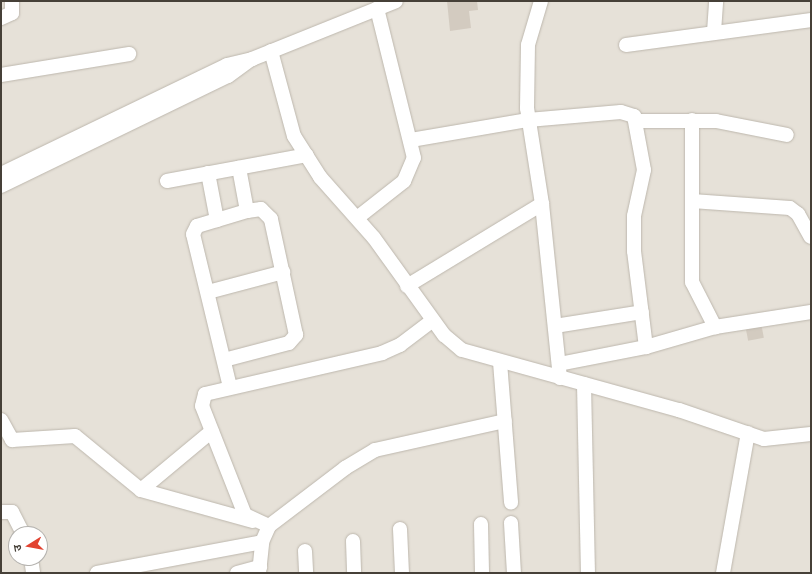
<!DOCTYPE html>
<meta charset="utf-8">
<style>
body{margin:0}
#map{position:relative;width:812px;height:574px;overflow:hidden;background:#f3efe9;font-family:Inter,"Noto Sans Devanagari",sans-serif}
div>[style]{position:absolute}
.residential>*{inset:0;background:#e6e1d8}
.building>*{inset:0;background:#d3cbc0;transform-origin:0 0}
.roads{filter:drop-shadow(0 0 1px #bdb7ad) drop-shadow(0 0 1px #bdb7ad)}
.minor>*{height:14px;margin:-7px;padding:0 7px;transform-origin:7px;border-radius:7px;background:#fff}
span{translate:-50% -50%;white-space:nowrap;text-align:center;line-height:1.15;-webkit-text-stroke:4px #fff;paint-order:stroke}
.frame{position:absolute;inset:0;border:2px solid #464038;pointer-events:none}
.north{position:absolute;left:8px;top:526px;width:40px;height:40px;box-sizing:border-box;background:#fff;border:1px solid #b5b3af;border-radius:50%;rotate:259deg;font-size:11px;font-weight:700;line-height:16px;text-align:center;color:#464038}
.north::after{content:'';display:block;margin:auto;width:14px;height:18px;background:#e24331;clip-path:polygon(50% 0,100% 100%,50% 72%,0 100%)}
</style>
<div id="map">
<div class="residential">
<div style="clip-path:polygon(evenodd,1px 1px,811px 1px,811px 573px,1px 573px,1px 1px,16px 534px,40px 534px,40px 558px,16px 558px,16px 534px)"></div>
</div>
<div class="building">
<div style="clip-path:polygon(447px 1px,477px 1px,478px 10px,469px 11px,471px 28px,450px 31px)"></div>
<div style="left:761px;top:323px;width:15px;height:16px;rotate:79deg"></div>
</div>
<div class="roads">
<div class="minor">
<div style="left:541px;top:1px;width:46px;rotate:106.5deg"></div>
<div style="left:528px;top:45px;width:63px;rotate:90.9deg"></div>
<div style="left:527px;top:108px;width:97px;rotate:81.1deg"></div>
<div style="left:542px;top:204px;width:175px;rotate:84.1deg"></div>
<div style="left:1px;top:18px;width:12px;rotate:-24deg"></div>
<div style="left:12px;top:13px;width:12px;rotate:-90deg"></div>
<div style="left:714px;top:32px;width:31px;rotate:-86deg"></div>
<div style="left:626px;top:45px;width:187px;rotate:-7.7deg"></div>
<div style="left:271px;top:51px;width:88px;rotate:74.9deg"></div>
<div style="left:294px;top:136px;width:49px;rotate:57.6deg"></div>
<div style="left:320px;top:177px;width:81px;rotate:48.5deg"></div>
<div style="left:374px;top:238px;width:120px;rotate:54.2deg"></div>
<div style="left:444px;top:335px;width:23px;rotate:40deg"></div>
<div style="left:462px;top:350px;width:225px;rotate:15.5deg"></div>
<div style="left:679px;top:410px;width:90px;rotate:18.8deg"></div>
<div style="left:764px;top:439px;width:47px;rotate:-6.1deg"></div>
<div style="left:1px;top:75px;width:130px;rotate:-9.3deg"></div>
<div style="left:692px;top:120px;width:162px;rotate:90deg"></div>
<div style="left:692px;top:282px;width:51px;rotate:62.9deg"></div>
<div style="left:637px;top:121px;width:79px"></div>
<div style="left:716px;top:121px;width:72px;rotate:11.2deg"></div>
<div style="left:411px;top:140px;width:119px;rotate:-9.7deg"></div>
<div style="left:528px;top:120px;width:93px;rotate:-4.9deg"></div>
<div style="left:621px;top:112px;width:14px;rotate:17deg"></div>
<div style="left:634px;top:116px;width:55px;rotate:79.5deg"></div>
<div style="left:644px;top:170px;width:47px;rotate:102.3deg"></div>
<div style="left:634px;top:216px;width:35px;rotate:90deg"></div>
<div style="left:634px;top:251px;width:97px;rotate:82.9deg"></div>
<div style="left:208px;top:173px;width:48px;rotate:79.2deg"></div>
<div style="left:1px;top:174px;width:251px;rotate:-25.7deg"></div>
<div style="left:227px;top:65px;width:26px;rotate:-13deg"></div>
<div style="left:252px;top:59px;width:155px;rotate:-21.9deg"></div>
<div style="left:167px;top:181px;width:142px;rotate:-10.5deg"></div>
<div style="left:1px;top:186px;width:252px;rotate:-25.9deg"></div>
<div style="left:228px;top:76px;width:27px;rotate:-36deg"></div>
<div style="left:692px;top:201px;width:98px;rotate:4.1deg"></div>
<div style="left:790px;top:208px;width:10px;rotate:37deg"></div>
<div style="left:798px;top:214px;width:26px;rotate:61deg"></div>
<div style="left:357px;top:218px;width:60px;rotate:-38.2deg"></div>
<div style="left:404px;top:181px;width:25px;rotate:-67deg"></div>
<div style="left:414px;top:158px;width:154px;rotate:-103.9deg"></div>
<div style="left:407px;top:286px;width:158px;rotate:-31.3deg"></div>
<div style="left:208px;top:292px;width:78px;rotate:-14.9deg"></div>
<div style="left:555px;top:326px;width:88px;rotate:-9.1deg"></div>
<div style="left:224px;top:360px;width:67px;rotate:-14.7deg"></div>
<div style="left:289px;top:343px;width:11px;rotate:-49deg"></div>
<div style="left:296px;top:335px;width:119px;rotate:-102.2deg"></div>
<div style="left:271px;top:219px;width:14px;rotate:-135deg"></div>
<div style="left:261px;top:209px;width:14px;rotate:172deg"></div>
<div style="left:500px;top:362px;width:141px;rotate:85.5deg"></div>
<div style="left:559px;top:364px;width:89px;rotate:-11.1deg"></div>
<div style="left:646px;top:347px;width:72px;rotate:-16.2deg"></div>
<div style="left:715px;top:327px;width:97px;rotate:-8.9deg"></div>
<div style="left:584px;top:384px;width:189px;rotate:88.8deg"></div>
<div style="left:230px;top:387px;width:157px;rotate:-103.6deg"></div>
<div style="left:193px;top:234px;width:9px;rotate:-63deg"></div>
<div style="left:197px;top:226px;width:52px;rotate:-16.7deg"></div>
<div style="left:247px;top:211px;width:44px;rotate:-100.5deg"></div>
<div style="left:1px;top:420px;width:23px;rotate:61deg"></div>
<div style="left:12px;top:440px;width:63px;rotate:-3.6deg"></div>
<div style="left:75px;top:436px;width:85px;rotate:39.3deg"></div>
<div style="left:141px;top:490px;width:116px;rotate:15.5deg"></div>
<div style="left:141px;top:490px;width:92px;rotate:-39.7deg"></div>
<div style="left:1px;top:512px;width:11px"></div>
<div style="left:12px;top:512px;width:25px;rotate:63deg"></div>
<div style="left:511px;top:523px;width:50px;rotate:86.6deg"></div>
<div style="left:481px;top:524px;width:49px;rotate:88.8deg"></div>
<div style="left:269px;top:526px;width:26px;rotate:-155deg"></div>
<div style="left:245px;top:515px;width:117px;rotate:-111.5deg"></div>
<div style="left:202px;top:406px;width:12px;rotate:-76deg"></div>
<div style="left:205px;top:394px;width:182px;rotate:-13deg"></div>
<div style="left:382px;top:353px;width:20px;rotate:-24deg"></div>
<div style="left:400px;top:345px;width:41px;rotate:-37.1deg"></div>
<div style="left:400px;top:529px;width:44px;rotate:87.4deg"></div>
<div style="left:353px;top:541px;width:32px;rotate:88deg"></div>
<div style="left:305px;top:551px;width:22px;rotate:87deg"></div>
<div style="left:31px;top:558px;width:15px;rotate:82deg"></div>
<div style="left:97px;top:573px;width:168px;rotate:-10.6deg"></div>
<div style="left:237px;top:573px;width:24px;rotate:-15deg"></div>
<div style="left:259px;top:573px;width:31px;rotate:-84deg"></div>
<div style="left:262px;top:542px;width:17px;rotate:-66deg"></div>
<div style="left:269px;top:526px;width:96px;rotate:-37.3deg"></div>
<div style="left:345px;top:468px;width:35px;rotate:-31deg"></div>
<div style="left:375px;top:450px;width:133px;rotate:-12.6deg"></div>
<div style="left:723px;top:573px;width:142px;rotate:-79.9deg"></div>
</div>
</div>
<div class="frame"></div>
<div class="north">उ</div>
</div>
